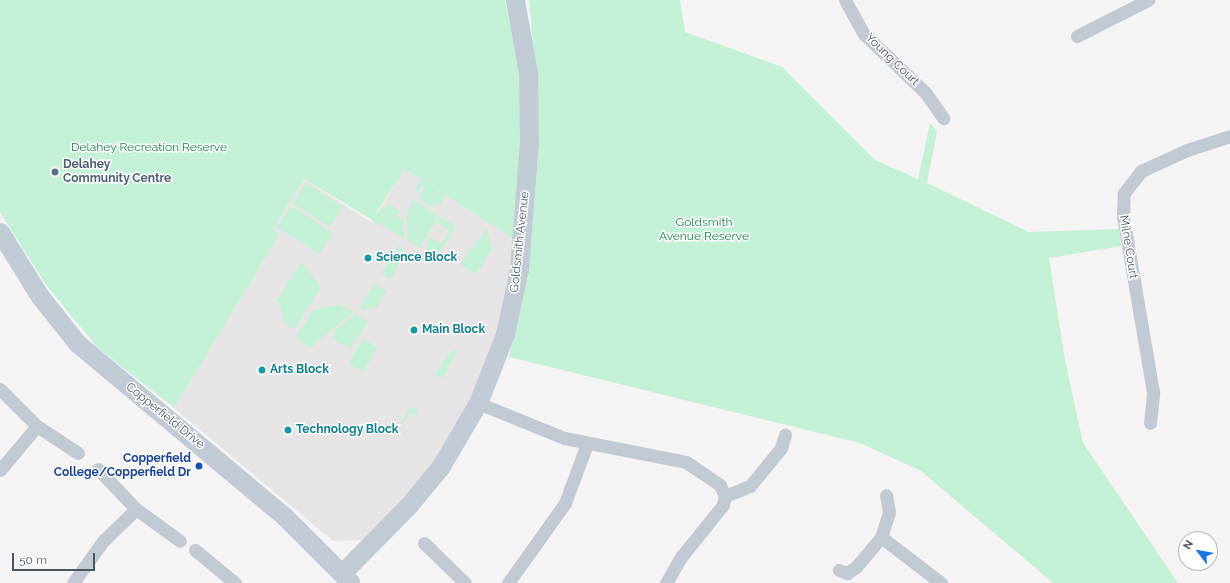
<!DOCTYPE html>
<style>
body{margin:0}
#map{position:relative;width:1230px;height:583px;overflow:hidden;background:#f5f3f3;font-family:Raleway,sans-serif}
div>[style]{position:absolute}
.education>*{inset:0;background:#e6e4e5}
.green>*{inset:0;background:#c3f1d5;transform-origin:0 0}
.street>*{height:13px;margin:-6.5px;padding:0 6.5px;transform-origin:6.5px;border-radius:6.5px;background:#c1cad2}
.secondary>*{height:19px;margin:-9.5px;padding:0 9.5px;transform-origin:9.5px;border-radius:9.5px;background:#c1cbd6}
.dots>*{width:11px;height:11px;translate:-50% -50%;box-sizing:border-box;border:2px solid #fff;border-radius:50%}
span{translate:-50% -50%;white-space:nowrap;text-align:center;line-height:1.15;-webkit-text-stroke:3px #fff;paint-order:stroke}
.street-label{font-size:12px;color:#4a5661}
.park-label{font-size:12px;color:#17864f}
.service-label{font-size:12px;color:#4e5e75;font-weight:700}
.left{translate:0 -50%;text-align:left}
.culture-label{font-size:12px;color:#0d838f;font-weight:700}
.transit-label{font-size:12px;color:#164399;font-weight:700}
.right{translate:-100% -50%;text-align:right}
.north{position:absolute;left:1178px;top:531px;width:40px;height:40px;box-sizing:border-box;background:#fff;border:1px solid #b7bbc0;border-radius:50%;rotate:302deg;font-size:11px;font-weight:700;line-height:16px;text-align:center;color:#4a5661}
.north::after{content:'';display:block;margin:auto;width:14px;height:18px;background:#1a73e8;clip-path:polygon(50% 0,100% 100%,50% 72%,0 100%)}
.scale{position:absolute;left:12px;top:553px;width:83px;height:18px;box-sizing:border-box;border:2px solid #4a5661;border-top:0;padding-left:5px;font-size:12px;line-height:14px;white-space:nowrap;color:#4a5661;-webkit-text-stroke:3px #fff;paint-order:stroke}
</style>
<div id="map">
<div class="education">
<div style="clip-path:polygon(405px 169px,515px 240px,497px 340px,477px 393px,444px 451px,402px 503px,363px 540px,333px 541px,174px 408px,280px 234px,273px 229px,304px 179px,371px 222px)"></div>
</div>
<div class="green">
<div style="clip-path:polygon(0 0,505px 0,518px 64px,524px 123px,515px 240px,405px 169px,375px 214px,389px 204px,400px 211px,397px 216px,403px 220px,404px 239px,304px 179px,273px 229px,280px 234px,174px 408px,97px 347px,46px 285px,0 212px)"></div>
<div style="clip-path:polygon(529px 0,680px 0,685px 32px,782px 67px,875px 160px,918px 179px,930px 123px,937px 131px,927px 183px,1029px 232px,1119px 229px,1121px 246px,1049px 258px,1065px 360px,1083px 443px,1178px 583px,1053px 583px,921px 471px,860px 443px,509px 357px,528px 278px,538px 156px,539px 114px)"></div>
<div style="clip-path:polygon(421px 180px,446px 196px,439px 206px,435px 202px,432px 207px,418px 199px,425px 188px,422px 186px,418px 192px,414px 190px)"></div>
<div style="left:306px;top:183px;width:44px;height:24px;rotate:33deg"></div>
<div style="clip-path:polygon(413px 200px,439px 216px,419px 248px,408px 241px,407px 215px)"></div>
<div style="left:291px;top:206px;width:50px;height:25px;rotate:33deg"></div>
<div style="clip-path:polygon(441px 217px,457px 227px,437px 256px,426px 249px,430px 237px,441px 244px,450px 231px,437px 222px)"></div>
<div style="clip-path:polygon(487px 229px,492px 249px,476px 274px,460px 264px)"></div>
<div style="clip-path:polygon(399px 246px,403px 248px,402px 260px,390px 279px,381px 273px)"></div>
<div style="clip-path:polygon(301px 262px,321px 287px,294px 329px,285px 324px,279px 302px,275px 303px)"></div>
<div style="clip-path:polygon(374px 284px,386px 291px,376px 308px,362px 309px,360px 307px)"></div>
<div style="clip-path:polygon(339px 304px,353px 312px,310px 348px,295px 338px,313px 310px)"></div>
<div style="clip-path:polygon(355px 314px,368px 322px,350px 349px,335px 340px,331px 344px,336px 330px)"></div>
<div style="left:363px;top:339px;width:17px;height:28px;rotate:31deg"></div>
<div style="clip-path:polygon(456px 350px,458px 351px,442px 378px,435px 374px,448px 354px)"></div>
<div style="clip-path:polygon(410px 406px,418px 412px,416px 416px,411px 413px,395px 434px)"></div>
</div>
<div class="street">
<div style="left:845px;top:0;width:39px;rotate:61deg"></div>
<div style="left:864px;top:34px;width:84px;rotate:43.6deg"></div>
<div style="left:925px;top:92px;width:32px;rotate:55deg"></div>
<div style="left:1077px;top:36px;width:80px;rotate:-26.9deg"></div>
<div style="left:0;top:389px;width:52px;rotate:45deg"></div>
<div style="left:37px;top:426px;width:49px;rotate:33.4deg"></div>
<div style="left:478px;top:403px;width:93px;rotate:22.1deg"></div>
<div style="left:564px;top:438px;width:124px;rotate:11.1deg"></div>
<div style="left:686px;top:462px;width:41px;rotate:34.1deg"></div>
<div style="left:720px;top:485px;width:12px;rotate:66deg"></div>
<div style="left:725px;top:496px;width:9px;rotate:103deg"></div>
<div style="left:723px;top:505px;width:67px;rotate:128.9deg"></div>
<div style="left:681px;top:557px;width:30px;rotate:120deg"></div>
<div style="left:1150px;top:423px;width:31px;rotate:-84deg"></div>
<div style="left:1153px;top:392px;width:179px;rotate:-99.7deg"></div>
<div style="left:1123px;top:216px;width:23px;rotate:-88deg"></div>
<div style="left:1124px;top:193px;width:28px;rotate:-52deg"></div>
<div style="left:1141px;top:171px;width:51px;rotate:-24.5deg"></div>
<div style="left:1187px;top:150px;width:45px;rotate:-18deg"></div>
<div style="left:98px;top:469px;width:55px;rotate:46.5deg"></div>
<div style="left:136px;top:509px;width:54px;rotate:36deg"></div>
<div style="left:0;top:470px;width:57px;rotate:-49.9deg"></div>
<div style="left:725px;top:496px;width:27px;rotate:-22deg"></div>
<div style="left:750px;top:486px;width:49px;rotate:-50.8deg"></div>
<div style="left:781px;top:448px;width:14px;rotate:-73deg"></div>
<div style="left:881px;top:537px;width:76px;rotate:37.5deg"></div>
<div style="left:424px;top:543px;width:57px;rotate:44.3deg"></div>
<div style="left:195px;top:550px;width:52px;rotate:39.5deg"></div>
<div style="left:839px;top:570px;width:9px;rotate:21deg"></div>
<div style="left:847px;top:573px;width:11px;rotate:-34deg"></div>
<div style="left:856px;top:567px;width:39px;rotate:-50deg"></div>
<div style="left:881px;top:537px;width:26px;rotate:-72deg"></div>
<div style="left:889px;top:512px;width:17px;rotate:-100deg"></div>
<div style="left:73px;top:583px;width:52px;rotate:-54.5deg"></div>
<div style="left:103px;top:541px;width:46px;rotate:-44.1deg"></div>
<div style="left:508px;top:583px;width:98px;rotate:-54.5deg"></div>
<div style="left:565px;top:503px;width:63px;rotate:-69.6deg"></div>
</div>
<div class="secondary">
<div style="left:0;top:232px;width:74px;rotate:58.2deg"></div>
<div style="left:39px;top:295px;width:61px;rotate:51.6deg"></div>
<div style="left:77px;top:343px;width:271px;rotate:39.9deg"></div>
<div style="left:285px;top:517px;width:92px;rotate:45deg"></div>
<div style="left:342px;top:573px;width:95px;rotate:-45.4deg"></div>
<div style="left:409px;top:505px;width:50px;rotate:-50.6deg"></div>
<div style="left:441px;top:466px;width:73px;rotate:-59.6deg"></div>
<div style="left:478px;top:403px;width:74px;rotate:-68.6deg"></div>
<div style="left:505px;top:334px;width:66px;rotate:-77.8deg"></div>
<div style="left:519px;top:269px;width:127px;rotate:-85.5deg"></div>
<div style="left:529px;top:142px;width:69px;rotate:-90.8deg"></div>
<div style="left:528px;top:73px;width:74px;rotate:-100.1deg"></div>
</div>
<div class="dots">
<div style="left:55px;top:172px;background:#5c6f8a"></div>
<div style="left:368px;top:258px;background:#0f9aa8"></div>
<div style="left:414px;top:330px;background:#0f9aa8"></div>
<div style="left:262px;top:370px;background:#0f9aa8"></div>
<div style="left:288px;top:430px;background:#0f9aa8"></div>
<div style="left:199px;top:466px;background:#1a4fb4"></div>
</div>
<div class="street-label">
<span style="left:892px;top:60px;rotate:44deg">Young Court</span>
<span style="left:520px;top:242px;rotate:-84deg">Goldsmith Avenue</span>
<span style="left:1128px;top:247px;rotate:81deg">Milne Court</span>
<span style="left:165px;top:416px;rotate:39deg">Copperfield Drive</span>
</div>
<div class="park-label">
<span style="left:149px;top:148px">Delahey Recreation Reserve</span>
<span style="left:704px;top:230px">Goldsmith<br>Avenue Reserve</span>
</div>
<div class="service-label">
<span class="left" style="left:63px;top:172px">Delahey<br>Community Centre</span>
</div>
<div class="culture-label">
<span class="left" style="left:376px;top:258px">Science Block</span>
<span class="left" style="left:422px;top:330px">Main Block</span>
<span class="left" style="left:270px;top:370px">Arts Block</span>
<span class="left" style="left:296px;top:430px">Technology Block</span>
</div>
<div class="transit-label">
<span class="right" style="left:191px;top:466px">Copperfield<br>College/Copperfield Dr</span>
</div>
<div class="north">N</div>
<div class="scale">50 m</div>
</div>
